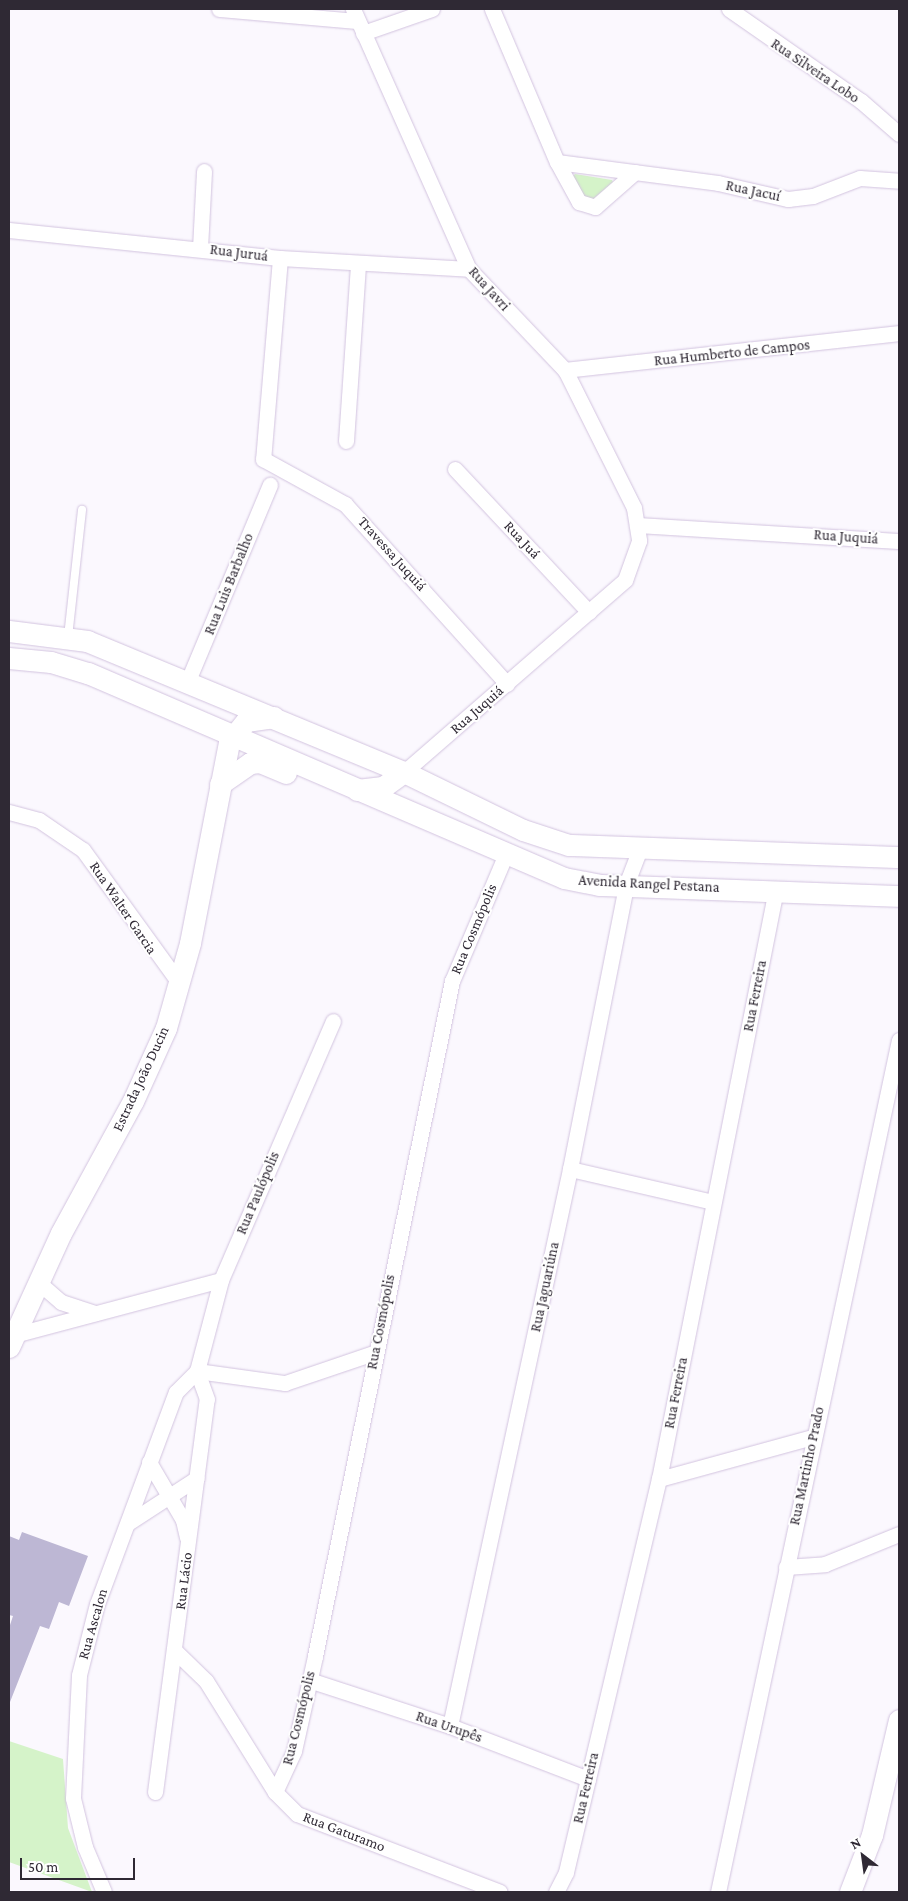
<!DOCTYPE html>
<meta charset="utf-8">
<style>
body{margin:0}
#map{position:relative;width:908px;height:1901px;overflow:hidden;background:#fbf8fe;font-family:"Crimson Pro",serif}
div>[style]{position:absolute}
.green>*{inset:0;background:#d5f3c9}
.building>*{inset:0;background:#bdb7d4}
.roads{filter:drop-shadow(0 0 1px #d2c3df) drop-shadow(0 0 1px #d2c3df)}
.lane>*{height:8px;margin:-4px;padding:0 4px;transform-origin:4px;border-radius:4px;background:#fff}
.street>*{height:15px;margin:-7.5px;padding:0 7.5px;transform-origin:7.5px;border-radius:7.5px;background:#fff}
.secondary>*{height:21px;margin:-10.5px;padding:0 10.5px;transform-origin:10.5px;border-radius:10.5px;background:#fff}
span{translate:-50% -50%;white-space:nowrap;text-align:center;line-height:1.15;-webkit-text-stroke:4px #fff;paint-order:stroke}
.street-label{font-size:15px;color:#2f2934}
.frame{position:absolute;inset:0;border:10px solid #2f2934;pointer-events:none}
.north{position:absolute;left:838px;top:1831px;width:50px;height:50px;-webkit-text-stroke:4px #fff;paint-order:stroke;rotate:330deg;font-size:14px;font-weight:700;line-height:20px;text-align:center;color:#2f2934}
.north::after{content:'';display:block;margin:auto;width:18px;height:22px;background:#2f2934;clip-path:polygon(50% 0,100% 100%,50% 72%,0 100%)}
.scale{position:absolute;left:20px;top:1858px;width:115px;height:22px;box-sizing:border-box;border:2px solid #2f2934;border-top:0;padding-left:6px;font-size:15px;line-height:18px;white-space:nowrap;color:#2f2934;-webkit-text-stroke:4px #fff;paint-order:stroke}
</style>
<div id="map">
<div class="green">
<div style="clip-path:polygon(575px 174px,612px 180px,613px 182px,592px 200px,584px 196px,572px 177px)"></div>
<div style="clip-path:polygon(9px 1741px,63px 1759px,68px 1828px,92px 1892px,9px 1862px)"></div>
</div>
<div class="building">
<div style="clip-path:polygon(22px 1532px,88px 1556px,69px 1606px,59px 1602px,49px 1629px,40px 1626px,10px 1702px,9px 1628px,13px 1616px,9px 1615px,9px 1536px,19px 1540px)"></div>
</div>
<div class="roads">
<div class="lane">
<div style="left:68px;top:637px;width:128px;rotate:-83.7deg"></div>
</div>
<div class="street">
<div style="left:219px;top:9px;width:139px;rotate:5deg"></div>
<div style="left:353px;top:9px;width:285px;rotate:66deg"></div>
<div style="left:469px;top:269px;width:139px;rotate:46.5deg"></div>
<div style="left:565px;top:370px;width:154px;rotate:63.4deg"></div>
<div style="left:634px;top:508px;width:33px;rotate:81deg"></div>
<div style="left:639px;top:541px;width:41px;rotate:109.7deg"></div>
<div style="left:625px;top:580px;width:293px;rotate:139deg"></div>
<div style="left:492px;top:9px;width:166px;rotate:67deg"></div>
<div style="left:557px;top:162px;width:46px;rotate:61.2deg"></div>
<div style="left:579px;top:202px;width:17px;rotate:17deg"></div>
<div style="left:595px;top:207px;width:53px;rotate:-41.2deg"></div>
<div style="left:729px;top:9px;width:161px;rotate:34.9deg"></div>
<div style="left:861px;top:101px;width:50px;rotate:41deg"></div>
<div style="left:363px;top:33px;width:73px;rotate:-19.2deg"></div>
<div style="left:557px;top:162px;width:162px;rotate:7.4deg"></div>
<div style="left:718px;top:183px;width:72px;rotate:12.9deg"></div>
<div style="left:788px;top:199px;width:25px;rotate:-7deg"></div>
<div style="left:813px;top:196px;width:50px;rotate:-21deg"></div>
<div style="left:860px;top:178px;width:39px;rotate:4deg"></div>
<div style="left:9px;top:230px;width:272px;rotate:5.9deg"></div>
<div style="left:280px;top:258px;width:189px;rotate:3.3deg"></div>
<div style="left:200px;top:248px;width:77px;rotate:-87deg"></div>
<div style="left:280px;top:258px;width:202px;rotate:94.8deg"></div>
<div style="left:263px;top:459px;width:94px;rotate:28.8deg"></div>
<div style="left:345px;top:504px;width:242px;rotate:48deg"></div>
<div style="left:565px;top:370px;width:336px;rotate:-6.3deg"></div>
<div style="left:346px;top:441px;width:178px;rotate:-86.1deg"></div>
<div style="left:455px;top:469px;width:196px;rotate:46.9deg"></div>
<div style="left:637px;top:525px;width:262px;rotate:3.5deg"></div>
<div style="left:187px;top:683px;width:215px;rotate:-67.3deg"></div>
<div style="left:9px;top:812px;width:31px;rotate:15deg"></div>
<div style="left:39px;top:820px;width:53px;rotate:34.3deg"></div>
<div style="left:83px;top:850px;width:165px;rotate:54.1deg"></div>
<div style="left:570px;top:1169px;width:147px;rotate:13deg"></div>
<div style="left:38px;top:1282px;width:30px;rotate:41deg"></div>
<div style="left:61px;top:1302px;width:36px;rotate:18deg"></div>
<div style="left:14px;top:1335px;width:214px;rotate:-14.9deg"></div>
<div style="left:197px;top:1371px;width:94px;rotate:-75.2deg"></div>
<div style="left:221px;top:1280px;width:282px;rotate:-66.6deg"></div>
<div style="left:197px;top:1371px;width:89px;rotate:7.8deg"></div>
<div style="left:285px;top:1383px;width:93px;rotate:-18.8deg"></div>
<div style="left:149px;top:1462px;width:67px;rotate:59.6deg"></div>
<div style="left:183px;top:1520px;width:18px;rotate:77deg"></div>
<div style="left:659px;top:1479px;width:160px;rotate:-15.3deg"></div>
<div style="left:128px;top:1523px;width:82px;rotate:-33.1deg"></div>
<div style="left:786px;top:1567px;width:39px;rotate:-4deg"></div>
<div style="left:825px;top:1564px;width:80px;rotate:-22.1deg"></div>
<div style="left:175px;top:1651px;width:43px;rotate:44.1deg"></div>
<div style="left:206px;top:1681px;width:131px;rotate:58.1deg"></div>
<div style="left:275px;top:1792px;width:31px;rotate:45deg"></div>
<div style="left:297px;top:1814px;width:217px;rotate:21deg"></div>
<div style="left:309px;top:1680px;width:148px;rotate:18.1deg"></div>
<div style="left:450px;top:1726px;width:148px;rotate:21deg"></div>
<div style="left:450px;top:1726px;width:570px;rotate:-77.84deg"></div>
<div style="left:570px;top:1169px;width:289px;rotate:-78.8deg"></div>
<div style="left:626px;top:885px;width:39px;rotate:-69deg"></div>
<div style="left:155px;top:1792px;width:396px;rotate:-82.5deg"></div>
<div style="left:207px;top:1399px;width:30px;rotate:-110deg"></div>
<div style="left:275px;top:1792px;width:45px;rotate:-65.1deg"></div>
<div style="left:294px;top:1751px;width:97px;rotate:-77.5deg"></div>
<div style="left:315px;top:1656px;width:689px;rotate:-78.53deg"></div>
<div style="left:452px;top:981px;width:136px;rotate:-67deg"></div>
<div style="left:104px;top:1892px;width:49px;rotate:-112.9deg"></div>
<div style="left:85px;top:1847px;width:50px;rotate:-103.8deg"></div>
<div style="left:73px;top:1798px;width:123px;rotate:-87.2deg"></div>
<div style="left:79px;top:1675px;width:73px;rotate:-75.8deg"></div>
<div style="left:97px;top:1604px;width:226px;rotate:-69.6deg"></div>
<div style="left:176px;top:1392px;width:30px;rotate:-45deg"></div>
<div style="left:556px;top:1892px;width:22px;rotate:-63deg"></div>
<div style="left:566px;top:1872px;width:404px;rotate:-76.7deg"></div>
<div style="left:659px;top:1479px;width:601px;rotate:-78.78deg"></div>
<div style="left:718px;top:1892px;width:871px;rotate:-78.01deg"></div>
</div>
<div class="secondary">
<div style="left:9px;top:631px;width:79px;rotate:7.3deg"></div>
<div style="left:87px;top:641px;width:343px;rotate:22.5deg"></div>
<div style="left:404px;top:772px;width:132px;rotate:26deg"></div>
<div style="left:523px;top:830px;width:48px;rotate:18.1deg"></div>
<div style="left:569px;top:845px;width:330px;rotate:2.1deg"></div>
<div style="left:9px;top:658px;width:42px;rotate:5.4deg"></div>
<div style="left:51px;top:662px;width:39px;rotate:17deg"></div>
<div style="left:88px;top:673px;width:518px;rotate:23.3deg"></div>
<div style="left:564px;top:878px;width:36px;rotate:11deg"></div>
<div style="left:599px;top:885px;width:300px;rotate:2.1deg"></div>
<div style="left:220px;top:784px;width:37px;rotate:-35deg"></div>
<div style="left:250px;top:763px;width:10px;rotate:-6deg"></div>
<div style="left:260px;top:762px;width:28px;rotate:23deg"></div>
<div style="left:357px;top:790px;width:26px;rotate:-7deg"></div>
<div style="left:383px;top:787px;width:26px;rotate:-36deg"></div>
<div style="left:9px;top:1347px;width:125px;rotate:-65.5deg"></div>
<div style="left:61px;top:1233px;width:150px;rotate:-61.4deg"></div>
<div style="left:133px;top:1101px;width:80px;rotate:-65.7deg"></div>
<div style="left:166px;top:1028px;width:88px;rotate:-74.2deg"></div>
<div style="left:190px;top:943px;width:205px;rotate:-79deg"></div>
<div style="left:229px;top:742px;width:27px;rotate:-51deg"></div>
<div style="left:246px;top:721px;width:28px;rotate:-8deg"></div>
<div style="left:850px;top:1892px;width:61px;rotate:-68.9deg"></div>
<div style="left:872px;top:1835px;width:118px;rotate:-76.8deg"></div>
</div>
</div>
<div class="street-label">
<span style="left:815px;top:71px;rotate:34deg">Rua Silveira Lobo</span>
<span style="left:753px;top:191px;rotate:12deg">Rua Jacuí</span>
<span style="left:239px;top:253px;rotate:7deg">Rua Juruá</span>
<span style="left:489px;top:289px;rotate:48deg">Rua Javri</span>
<span style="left:732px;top:353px;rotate:-6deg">Rua Humberto de Campos</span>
<span style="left:846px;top:537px;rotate:4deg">Rua Juquiá</span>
<span style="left:522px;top:540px;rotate:47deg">Rua Juá</span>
<span style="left:392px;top:554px;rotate:48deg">Travessa Juquiá</span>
<span style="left:229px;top:584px;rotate:-68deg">Rua Luis Barbalho</span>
<span style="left:477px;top:710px;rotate:-41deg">Rua Juquiá</span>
<span style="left:649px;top:884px;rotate:3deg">Avenida Rangel Pestana</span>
<span style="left:123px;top:908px;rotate:56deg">Rua Walter Garcia</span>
<span style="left:474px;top:929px;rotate:-67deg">Rua Cosmópolis</span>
<span style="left:755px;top:996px;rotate:-79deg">Rua Ferreira</span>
<span style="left:141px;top:1079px;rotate:-65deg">Estrada João Ducin</span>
<span style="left:258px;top:1193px;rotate:-67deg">Rua Paulópolis</span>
<span style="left:545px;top:1287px;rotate:-78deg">Rua Jaguariúna</span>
<span style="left:381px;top:1322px;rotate:-79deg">Rua Cosmópolis</span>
<span style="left:676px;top:1393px;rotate:-79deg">Rua Ferreira</span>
<span style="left:807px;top:1466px;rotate:-78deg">Rua Martinho Prado</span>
<span style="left:184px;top:1581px;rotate:-83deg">Rua Lácio</span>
<span style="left:93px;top:1624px;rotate:-74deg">Rua Ascalon</span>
<span style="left:299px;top:1718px;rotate:-76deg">Rua Cosmópolis</span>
<span style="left:449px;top:1727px;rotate:19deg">Rua Urupês</span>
<span style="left:586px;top:1788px;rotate:-77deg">Rua Ferreira</span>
<span style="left:344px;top:1832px;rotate:21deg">Rua Gaturamo</span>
</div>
<div class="frame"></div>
<div class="north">N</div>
<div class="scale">50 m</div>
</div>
